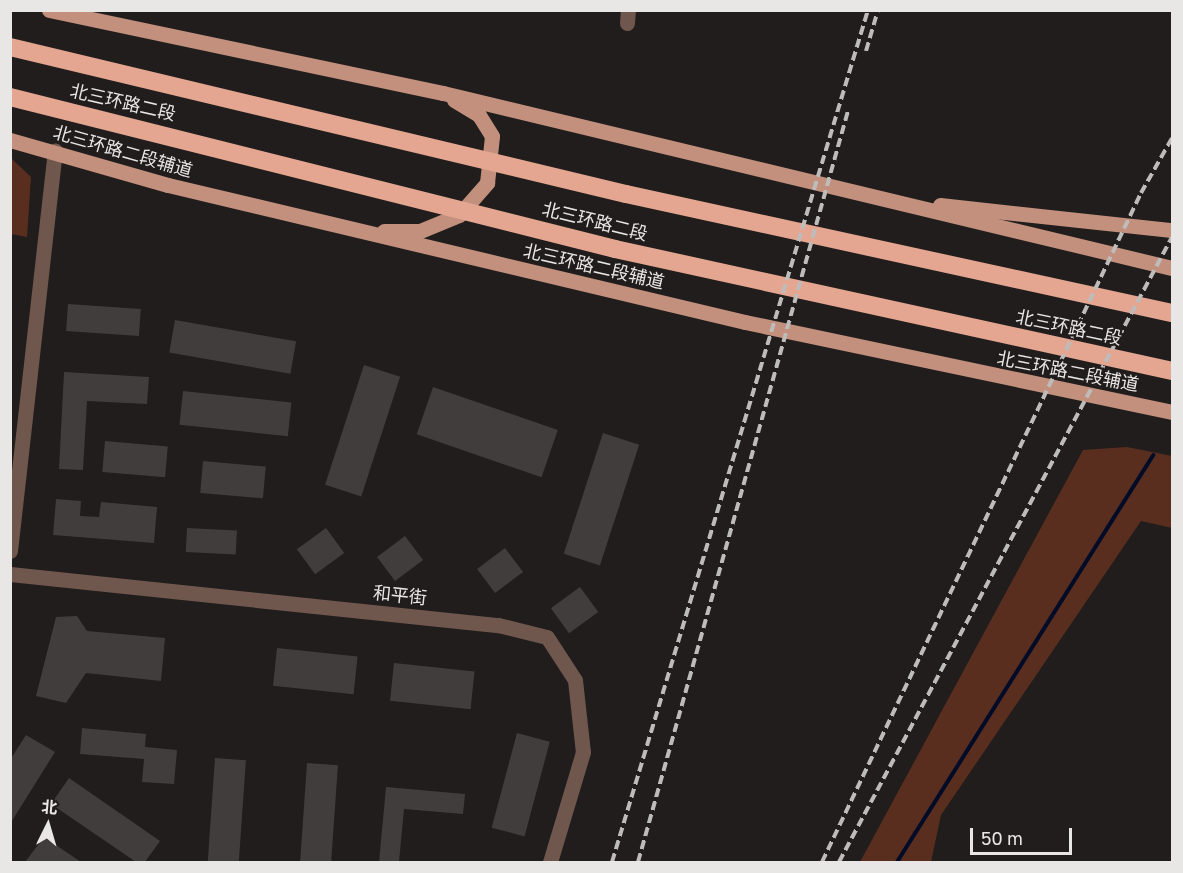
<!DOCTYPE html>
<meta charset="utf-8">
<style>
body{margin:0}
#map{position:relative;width:1183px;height:873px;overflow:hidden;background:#201d1c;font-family:"Golos Text","Noto Sans SC",sans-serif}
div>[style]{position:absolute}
.green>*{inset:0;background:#592e1f}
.stream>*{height:4px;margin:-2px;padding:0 2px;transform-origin:2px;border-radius:2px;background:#000b27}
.building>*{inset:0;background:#403d3c;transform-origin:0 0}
.minor>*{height:15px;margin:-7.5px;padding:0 7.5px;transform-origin:7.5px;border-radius:7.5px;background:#70574e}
.major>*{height:15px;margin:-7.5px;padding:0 7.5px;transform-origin:7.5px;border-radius:7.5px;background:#c3907d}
.highway>*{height:18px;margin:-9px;padding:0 9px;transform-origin:9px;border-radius:9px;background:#e4a690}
.rail>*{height:4px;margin-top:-2px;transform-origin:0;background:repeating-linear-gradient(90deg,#bebcbb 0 9px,transparent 0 13.5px)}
span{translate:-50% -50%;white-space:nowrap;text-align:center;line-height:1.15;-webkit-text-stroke:4.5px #201d1c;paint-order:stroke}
.street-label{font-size:18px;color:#e9e7e6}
.frame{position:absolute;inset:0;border:12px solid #e9e7e6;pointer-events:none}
.north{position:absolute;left:18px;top:795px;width:60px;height:60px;-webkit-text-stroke:4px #201d1c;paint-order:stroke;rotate:5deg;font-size:16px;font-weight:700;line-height:24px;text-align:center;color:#e9e7e6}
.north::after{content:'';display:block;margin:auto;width:21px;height:27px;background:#e9e7e6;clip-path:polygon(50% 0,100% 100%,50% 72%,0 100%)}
.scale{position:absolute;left:970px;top:828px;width:102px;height:27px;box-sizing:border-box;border:3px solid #e9e7e6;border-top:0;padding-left:8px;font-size:18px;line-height:21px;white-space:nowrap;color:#e9e7e6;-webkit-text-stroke:4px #201d1c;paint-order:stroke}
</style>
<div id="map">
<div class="green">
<div style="clip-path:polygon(11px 158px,31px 177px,27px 237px,11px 234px)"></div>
<div style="clip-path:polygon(1127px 447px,1172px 456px,1172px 528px,1141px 521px,941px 815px,931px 862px,860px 862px,1083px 450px)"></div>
</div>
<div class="stream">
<div style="left:897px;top:862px;width:481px;rotate:-57.8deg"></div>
</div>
<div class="building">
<div style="left:68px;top:304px;width:73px;height:27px;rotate:4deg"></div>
<div style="left:175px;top:320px;width:123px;height:33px;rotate:10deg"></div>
<div style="left:364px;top:365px;width:38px;height:126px;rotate:18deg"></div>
<div style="clip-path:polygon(64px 372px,149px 377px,147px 404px,87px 401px,83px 470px,59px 469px)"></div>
<div style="left:433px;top:387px;width:132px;height:50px;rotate:19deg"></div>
<div style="left:183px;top:391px;width:109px;height:34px;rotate:6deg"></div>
<div style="left:603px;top:433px;width:38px;height:127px;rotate:18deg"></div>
<div style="left:105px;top:441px;width:63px;height:31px;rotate:5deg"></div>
<div style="left:203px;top:461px;width:63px;height:32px;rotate:5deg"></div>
<div style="clip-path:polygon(56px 499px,81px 501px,80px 516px,99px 517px,101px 502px,157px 507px,154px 543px,53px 535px)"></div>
<div style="left:187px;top:528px;width:50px;height:24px;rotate:3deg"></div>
<div style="left:326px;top:528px;width:31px;height:36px;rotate:54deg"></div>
<div style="left:405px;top:536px;width:30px;height:35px;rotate:53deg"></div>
<div style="left:505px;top:548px;width:30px;height:35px;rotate:53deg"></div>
<div style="left:580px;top:587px;width:31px;height:36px;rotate:54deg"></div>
<div style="clip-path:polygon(77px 616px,87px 631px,165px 638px,161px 681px,86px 673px,66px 703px,36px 696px,56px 617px)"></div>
<div style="left:277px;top:648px;width:81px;height:38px;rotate:6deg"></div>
<div style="left:394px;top:663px;width:81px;height:38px;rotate:6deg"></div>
<div style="clip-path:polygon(82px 728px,146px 734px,145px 747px,177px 750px,174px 784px,142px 782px,144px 759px,80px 754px)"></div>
<div style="left:517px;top:733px;width:34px;height:98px;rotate:15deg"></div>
<div style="clip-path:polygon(26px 735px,55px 752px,10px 824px,10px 760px)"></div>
<div style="left:215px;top:758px;width:31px;height:104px;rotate:4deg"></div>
<div style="left:307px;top:763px;width:31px;height:99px;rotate:4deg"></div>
<div style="clip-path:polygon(69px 778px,160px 841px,145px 862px,136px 862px,51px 804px)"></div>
<div style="clip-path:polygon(386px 787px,465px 794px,463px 814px,404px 809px,399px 862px,379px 862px)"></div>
<div style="clip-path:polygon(44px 837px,81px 862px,25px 862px)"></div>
</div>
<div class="minor">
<div style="left:627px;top:23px;width:13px;rotate:-86deg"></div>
<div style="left:10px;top:551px;width:403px;rotate:-83.6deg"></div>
<div style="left:10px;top:574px;width:491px;rotate:6deg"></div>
<div style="left:498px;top:625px;width:50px;rotate:13.8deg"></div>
<div style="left:547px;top:637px;width:51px;rotate:56.9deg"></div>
<div style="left:575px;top:680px;width:72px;rotate:83.7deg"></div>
<div style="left:583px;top:752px;width:115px;rotate:106.7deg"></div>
</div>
<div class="major">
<div style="left:49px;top:10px;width:403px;rotate:11.9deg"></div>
<div style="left:443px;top:93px;width:750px;rotate:13.5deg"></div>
<div style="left:10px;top:140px;width:164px;rotate:15.9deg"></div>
<div style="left:168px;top:185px;width:593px;rotate:13.36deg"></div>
<div style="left:745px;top:322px;width:436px;rotate:11.9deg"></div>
<div style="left:940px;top:205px;width:233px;rotate:6.2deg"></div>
<div style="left:384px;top:231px;width:36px"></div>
<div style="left:420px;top:231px;width:42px;rotate:-22.3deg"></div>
<div style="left:459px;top:215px;width:43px;rotate:-48.8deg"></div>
<div style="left:487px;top:183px;width:47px;rotate:-83.9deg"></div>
<div style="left:492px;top:136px;width:25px;rotate:-122deg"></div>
<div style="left:479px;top:115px;width:29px;rotate:-149deg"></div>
</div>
<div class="highway">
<div style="left:10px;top:47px;width:633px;rotate:13.42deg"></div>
<div style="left:626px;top:194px;width:559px;rotate:12.3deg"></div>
<div style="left:10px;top:97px;width:624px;rotate:14.1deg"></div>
<div style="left:615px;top:249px;width:570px;rotate:12.35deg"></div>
</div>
<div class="rail">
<div style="left:866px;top:51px;width:43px;rotate:-73.7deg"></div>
<div style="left:612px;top:862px;width:890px;rotate:-73.28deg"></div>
<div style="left:638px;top:862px;width:780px;rotate:-74.38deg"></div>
<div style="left:822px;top:862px;width:741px;rotate:-64.51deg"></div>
<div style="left:1141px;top:193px;width:63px;rotate:-60.6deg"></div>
<div style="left:839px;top:862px;width:708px;rotate:-61.95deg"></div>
</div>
<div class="street-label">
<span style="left:123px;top:102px;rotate:13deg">北三环路二段</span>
<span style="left:123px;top:151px;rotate:16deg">北三环路二段辅道</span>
<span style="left:595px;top:221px;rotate:14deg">北三环路二段</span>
<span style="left:594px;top:266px;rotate:13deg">北三环路二段辅道</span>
<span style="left:1069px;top:327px;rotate:12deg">北三环路二段</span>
<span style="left:1068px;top:371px;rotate:11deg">北三环路二段辅道</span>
<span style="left:400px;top:595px;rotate:6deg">和平街</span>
</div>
<div class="frame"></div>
<div class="north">北</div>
<div class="scale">50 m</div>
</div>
